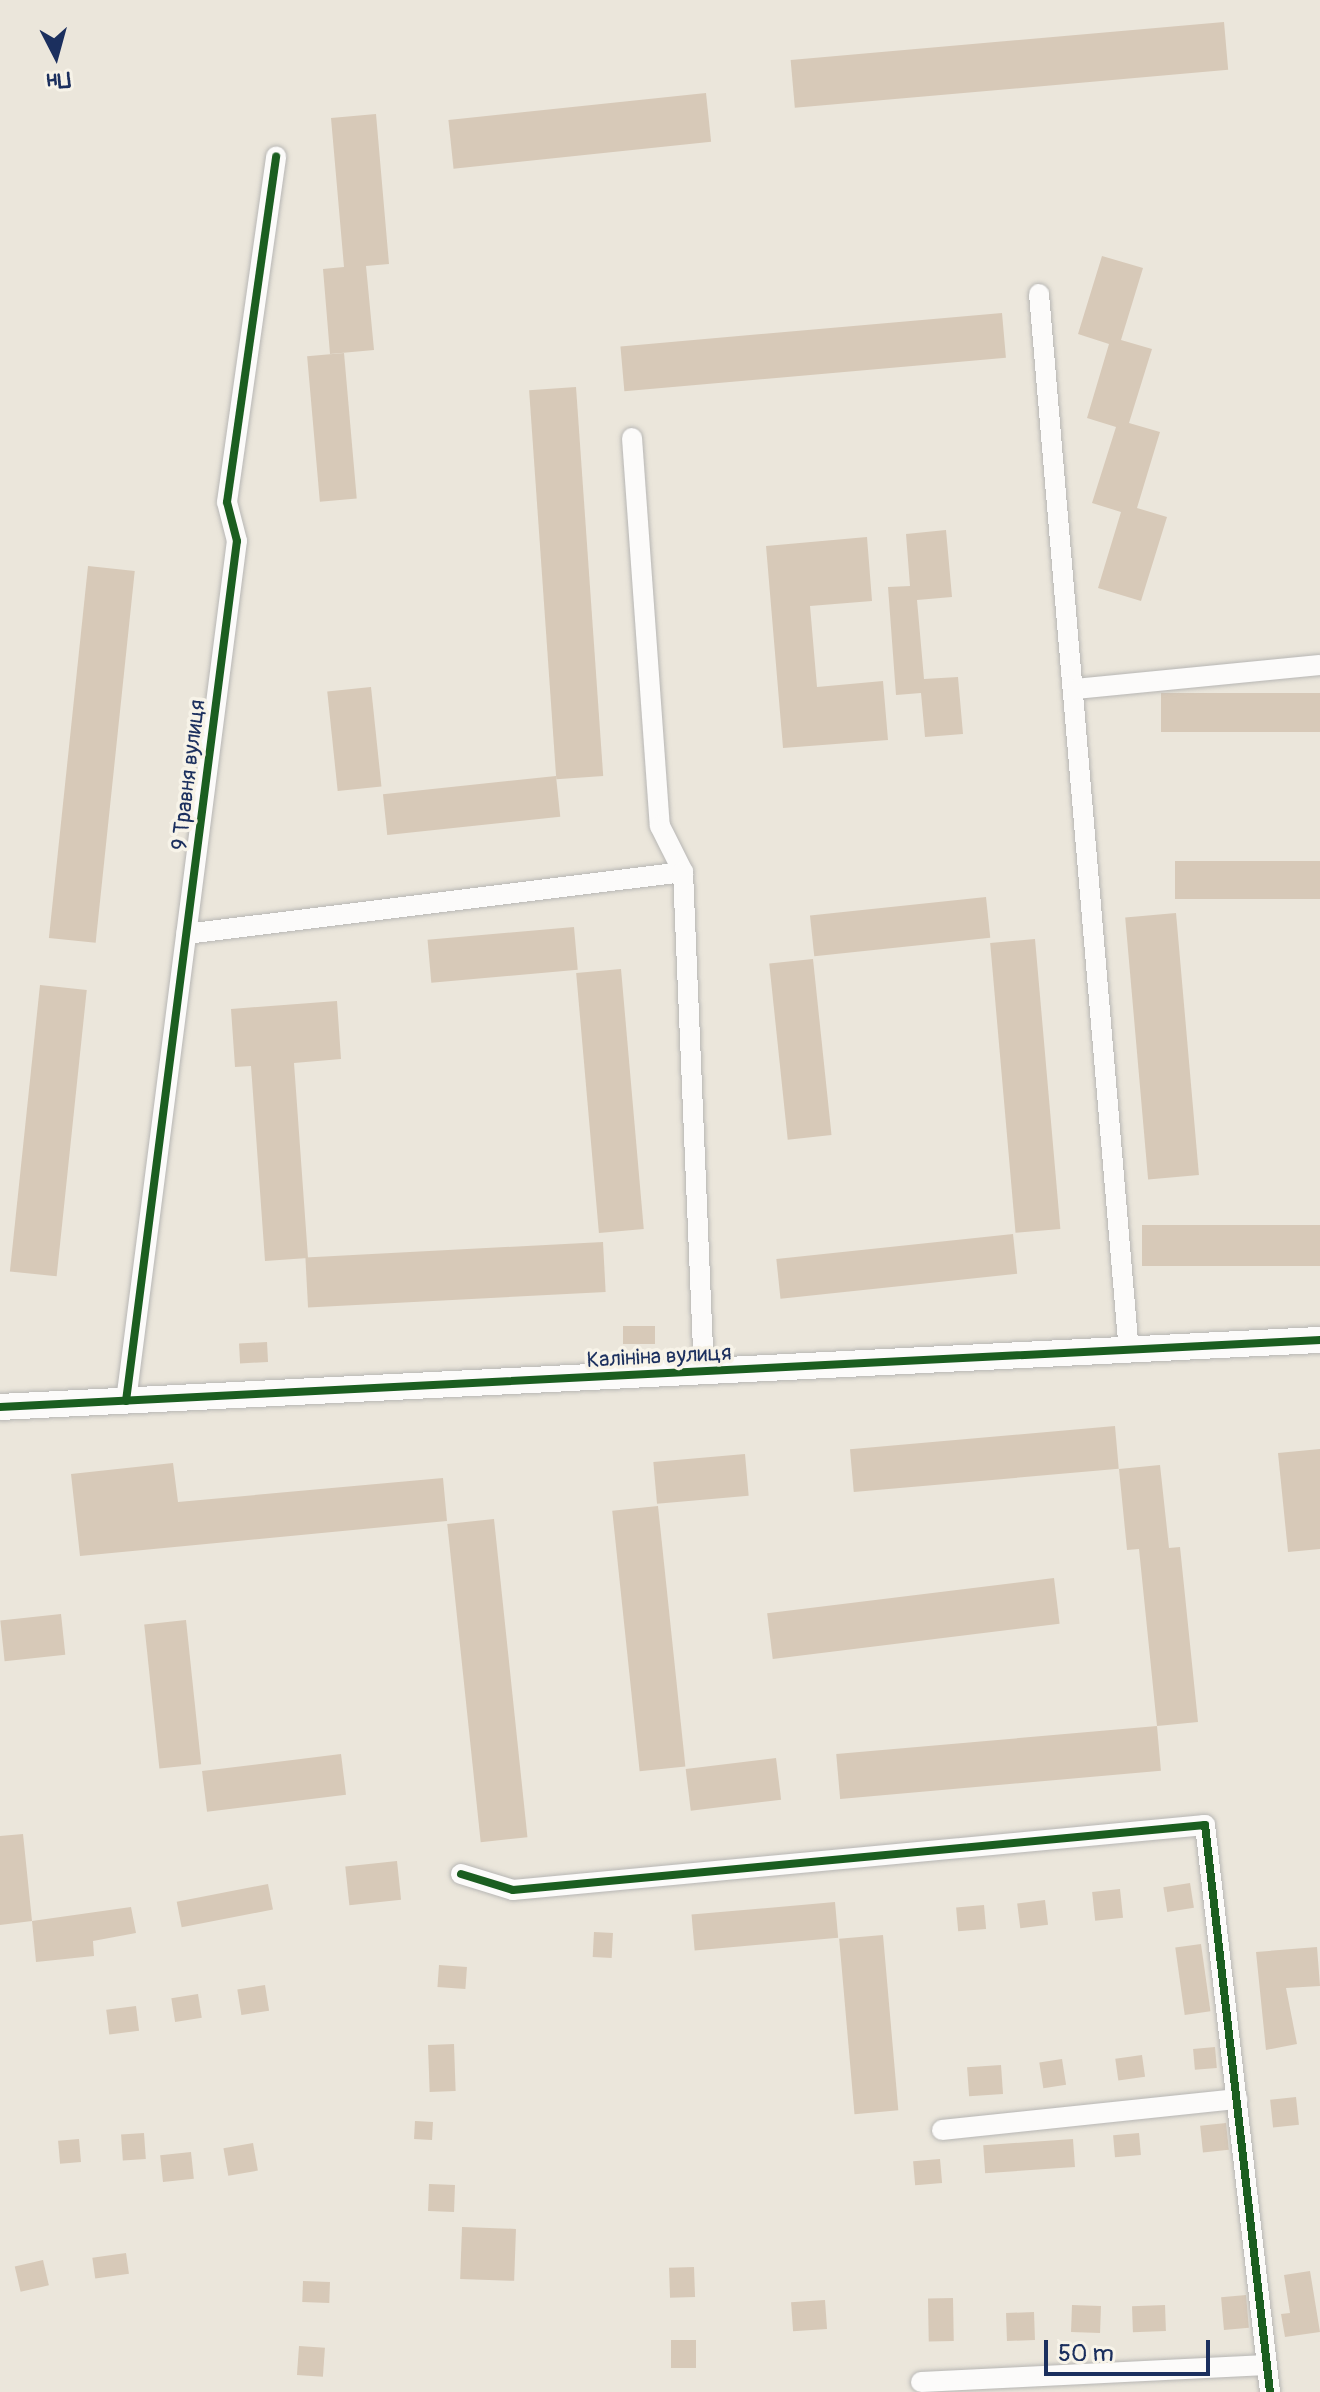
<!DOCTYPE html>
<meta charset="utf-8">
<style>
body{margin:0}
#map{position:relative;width:1320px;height:2392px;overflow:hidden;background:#ebe6db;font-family:Pangolin,sans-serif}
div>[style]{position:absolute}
.building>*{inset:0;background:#d7c9b8;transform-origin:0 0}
.roads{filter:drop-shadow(0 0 2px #b7b6b4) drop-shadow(0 0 2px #b7b6b4)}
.minor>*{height:20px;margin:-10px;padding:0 10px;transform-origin:10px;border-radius:10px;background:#fcfbfa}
.tertiary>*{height:26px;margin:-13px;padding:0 13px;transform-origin:13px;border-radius:13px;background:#fcfbfa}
.cycleway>*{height:8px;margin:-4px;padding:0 4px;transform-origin:4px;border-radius:4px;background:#1b5e20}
span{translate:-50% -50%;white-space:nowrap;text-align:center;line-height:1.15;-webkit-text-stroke:7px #f7f3e8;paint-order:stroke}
.street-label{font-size:22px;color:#1b2f5e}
.north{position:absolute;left:16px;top:16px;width:80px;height:80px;-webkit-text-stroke:6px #f7f3e8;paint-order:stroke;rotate:174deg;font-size:22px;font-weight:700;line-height:32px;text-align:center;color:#1b2f5e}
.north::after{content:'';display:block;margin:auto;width:28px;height:36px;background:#1b2f5e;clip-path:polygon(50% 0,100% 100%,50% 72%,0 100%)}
.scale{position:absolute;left:1044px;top:2340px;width:166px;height:36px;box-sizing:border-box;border:4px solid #1b2f5e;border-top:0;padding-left:10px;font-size:24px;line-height:28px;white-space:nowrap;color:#1b2f5e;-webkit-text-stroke:6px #f7f3e8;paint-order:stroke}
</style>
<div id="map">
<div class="building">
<div style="left:1224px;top:22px;width:48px;height:435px;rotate:85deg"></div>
<div style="left:706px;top:93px;width:49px;height:259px;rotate:84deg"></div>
<div style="clip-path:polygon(376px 114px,389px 264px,366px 266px,374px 350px,330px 354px,323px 269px,344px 267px,331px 118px)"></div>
<div style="clip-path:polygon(1102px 256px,1143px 268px,1121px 340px,1152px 349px,1129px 423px,1160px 432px,1137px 508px,1167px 517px,1141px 601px,1098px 588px,1121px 512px,1092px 503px,1116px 427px,1087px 418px,1109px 344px,1078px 334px)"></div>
<div style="left:1002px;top:313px;width:45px;height:383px;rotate:85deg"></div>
<div style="left:344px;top:353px;width:146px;height:37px;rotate:85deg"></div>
<div style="left:576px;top:387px;width:390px;height:47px;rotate:86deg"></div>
<div style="clip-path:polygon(946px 530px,952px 597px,917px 600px,924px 679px,958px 677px,963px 734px,925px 737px,921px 693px,896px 695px,888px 587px,910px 586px,906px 534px)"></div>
<div style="clip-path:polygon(867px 537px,872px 601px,810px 606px,817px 687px,883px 681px,888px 740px,783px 748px,766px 546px)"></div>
<div style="left:88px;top:566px;width:47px;height:374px;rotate:6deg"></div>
<div style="left:371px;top:687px;width:100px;height:44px;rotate:84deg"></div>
<div style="left:1320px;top:693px;width:39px;height:159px;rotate:90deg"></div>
<div style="left:556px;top:776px;width:41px;height:174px;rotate:84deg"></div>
<div style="left:1320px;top:861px;width:38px;height:145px;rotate:90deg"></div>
<div style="left:986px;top:897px;width:41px;height:177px;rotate:84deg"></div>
<div style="left:1176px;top:913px;width:263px;height:51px;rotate:85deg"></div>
<div style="left:574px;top:927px;width:43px;height:147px;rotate:85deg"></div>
<div style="left:1035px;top:939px;width:291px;height:45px;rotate:85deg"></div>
<div style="left:813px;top:959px;width:177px;height:44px;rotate:84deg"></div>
<div style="left:621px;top:969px;width:261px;height:45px;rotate:85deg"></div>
<div style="left:40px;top:985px;width:47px;height:288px;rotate:6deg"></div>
<div style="clip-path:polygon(337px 1001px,341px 1059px,294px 1063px,308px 1258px,265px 1261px,251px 1066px,235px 1067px,231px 1009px)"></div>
<div style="left:1320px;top:1225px;width:41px;height:178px;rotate:90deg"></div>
<div style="left:1013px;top:1234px;width:40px;height:238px;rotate:84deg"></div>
<div style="left:603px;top:1242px;width:50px;height:298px;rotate:87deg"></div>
<div style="left:623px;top:1326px;width:32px;height:18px"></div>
<div style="left:267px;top:1342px;width:20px;height:28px;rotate:87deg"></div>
<div style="left:1115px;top:1426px;width:43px;height:266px;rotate:85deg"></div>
<div style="clip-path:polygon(1320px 1449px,1320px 1549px,1288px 1552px,1278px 1453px)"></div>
<div style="left:745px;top:1454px;width:42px;height:92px;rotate:85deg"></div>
<div style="clip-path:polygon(173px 1463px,178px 1502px,443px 1478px,447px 1521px,80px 1556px,71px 1474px)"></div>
<div style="clip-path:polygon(1160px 1465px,1169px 1548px,1180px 1547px,1198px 1722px,1157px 1726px,1139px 1549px,1127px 1550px,1119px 1469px)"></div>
<div style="left:658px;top:1506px;width:262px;height:46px;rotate:84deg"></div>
<div style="left:494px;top:1519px;width:320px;height:47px;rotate:84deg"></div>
<div style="left:1054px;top:1578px;width:46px;height:289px;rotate:83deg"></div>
<div style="left:61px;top:1614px;width:41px;height:61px;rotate:84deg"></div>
<div style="left:186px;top:1620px;width:145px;height:42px;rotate:84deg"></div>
<div style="left:1157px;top:1726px;width:45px;height:322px;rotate:85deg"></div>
<div style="left:341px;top:1754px;width:41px;height:140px;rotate:83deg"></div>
<div style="left:776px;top:1758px;width:42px;height:91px;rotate:83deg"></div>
<div style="clip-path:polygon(23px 1834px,32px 1921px,131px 1907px,136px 1933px,93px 1941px,94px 1956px,36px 1962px,32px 1921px,0 1925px,0 1836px)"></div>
<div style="left:397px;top:1861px;width:39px;height:52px;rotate:84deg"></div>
<div style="left:1190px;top:1883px;width:25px;height:27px;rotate:81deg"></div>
<div style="left:268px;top:1884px;width:26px;height:93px;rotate:79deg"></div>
<div style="left:1120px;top:1889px;width:29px;height:28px;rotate:84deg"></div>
<div style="left:1045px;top:1900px;width:25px;height:28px;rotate:83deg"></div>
<div style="left:835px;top:1902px;width:36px;height:144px;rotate:85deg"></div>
<div style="left:984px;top:1905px;width:24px;height:28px;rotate:85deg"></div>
<div style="left:594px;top:1932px;width:19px;height:25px;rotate:3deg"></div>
<div style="left:883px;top:1935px;width:176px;height:44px;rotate:85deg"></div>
<div style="left:1201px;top:1944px;width:68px;height:26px;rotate:82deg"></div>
<div style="clip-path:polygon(1317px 1947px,1320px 1986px,1286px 1988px,1297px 2044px,1266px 2050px,1256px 1952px)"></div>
<div style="left:439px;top:1965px;width:28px;height:22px;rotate:4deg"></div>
<div style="left:265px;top:1985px;width:26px;height:28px;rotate:81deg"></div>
<div style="left:198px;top:1994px;width:24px;height:27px;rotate:81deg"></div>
<div style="left:136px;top:2006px;width:25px;height:30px;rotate:83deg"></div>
<div style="left:454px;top:2044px;width:47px;height:26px;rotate:88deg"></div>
<div style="left:1215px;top:2047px;width:21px;height:22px;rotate:85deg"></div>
<div style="left:1142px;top:2055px;width:22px;height:27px;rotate:82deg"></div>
<div style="left:1062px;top:2059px;width:26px;height:23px;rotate:81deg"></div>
<div style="left:1001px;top:2065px;width:29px;height:34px;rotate:86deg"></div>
<div style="left:1296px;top:2097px;width:28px;height:26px;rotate:84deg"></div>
<div style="left:415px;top:2121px;width:18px;height:18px;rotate:3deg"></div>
<div style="left:1226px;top:2123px;width:27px;height:26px;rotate:84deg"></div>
<div style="left:144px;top:2133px;width:26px;height:23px;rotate:86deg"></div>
<div style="left:1139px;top:2133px;width:22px;height:26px;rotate:85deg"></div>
<div style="left:79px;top:2139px;width:23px;height:21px;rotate:85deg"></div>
<div style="left:1073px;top:2139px;width:28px;height:90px;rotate:86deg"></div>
<div style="left:253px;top:2143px;width:28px;height:30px;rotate:80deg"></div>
<div style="left:191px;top:2152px;width:27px;height:31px;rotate:84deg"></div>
<div style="left:940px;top:2159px;width:24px;height:27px;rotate:85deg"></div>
<div style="left:429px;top:2184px;width:26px;height:27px;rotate:2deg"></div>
<div style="left:462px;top:2227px;width:54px;height:52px;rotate:2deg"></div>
<div style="left:126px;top:2253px;width:21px;height:34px;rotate:82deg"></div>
<div style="left:43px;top:2260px;width:26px;height:29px;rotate:77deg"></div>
<div style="left:694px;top:2267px;width:30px;height:25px;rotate:88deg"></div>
<div style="clip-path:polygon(1310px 2271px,1320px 2332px,1285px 2337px,1281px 2314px,1290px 2313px,1284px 2275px)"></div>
<div style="left:303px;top:2281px;width:27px;height:21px;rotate:2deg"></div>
<div style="left:1246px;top:2295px;width:33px;height:25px;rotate:85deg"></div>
<div style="left:953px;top:2298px;width:43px;height:25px;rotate:89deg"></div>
<div style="left:825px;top:2300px;width:29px;height:34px;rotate:86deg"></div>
<div style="left:1072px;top:2305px;width:29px;height:27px;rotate:2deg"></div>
<div style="left:1165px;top:2305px;width:26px;height:33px;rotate:88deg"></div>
<div style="left:1034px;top:2312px;width:28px;height:28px;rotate:88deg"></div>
<div style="left:696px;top:2340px;width:28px;height:25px;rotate:90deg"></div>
<div style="left:299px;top:2346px;width:26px;height:29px;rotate:4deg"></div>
</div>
<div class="roads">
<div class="minor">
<div style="left:1039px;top:294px;width:1062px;rotate:85.14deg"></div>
<div style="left:632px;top:438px;width:389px;rotate:85.9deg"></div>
<div style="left:660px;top:826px;width:51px;rotate:63.4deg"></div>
<div style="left:1075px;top:689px;width:246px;rotate:-5.6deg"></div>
<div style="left:186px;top:934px;width:501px;rotate:-7.11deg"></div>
<div style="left:683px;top:872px;width:501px;rotate:87.6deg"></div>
<div style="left:126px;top:1401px;width:867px;rotate:-82.65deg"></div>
<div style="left:237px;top:541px;width:40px;rotate:-104.4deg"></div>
<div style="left:227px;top:502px;width:349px;rotate:-81.9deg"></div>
<div style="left:461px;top:1874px;width:54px;rotate:17.1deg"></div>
<div style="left:513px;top:1890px;width:695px;rotate:-5.37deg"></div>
<div style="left:1205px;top:1825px;width:571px;rotate:83.46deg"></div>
<div style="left:942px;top:2130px;width:297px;rotate:-6deg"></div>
<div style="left:921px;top:2382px;width:346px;rotate:-2.8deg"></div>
</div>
<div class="tertiary">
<div style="left:0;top:1407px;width:1322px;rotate:-2.91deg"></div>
</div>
</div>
<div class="cycleway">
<div style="left:126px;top:1401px;width:867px;rotate:-82.65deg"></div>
<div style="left:237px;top:541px;width:40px;rotate:-104.4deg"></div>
<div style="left:227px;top:502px;width:349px;rotate:-81.9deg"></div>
<div style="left:0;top:1407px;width:1322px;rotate:-2.91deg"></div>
<div style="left:461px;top:1874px;width:54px;rotate:17.1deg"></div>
<div style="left:513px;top:1890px;width:695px;rotate:-5.37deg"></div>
<div style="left:1205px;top:1825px;width:571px;rotate:83.46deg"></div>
</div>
<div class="street-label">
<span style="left:189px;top:775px;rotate:-83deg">9 Травня вулиця</span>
<span style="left:659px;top:1357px;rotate:-3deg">Калініна вулиця</span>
</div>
<div class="north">Пн</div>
<div class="scale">50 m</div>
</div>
